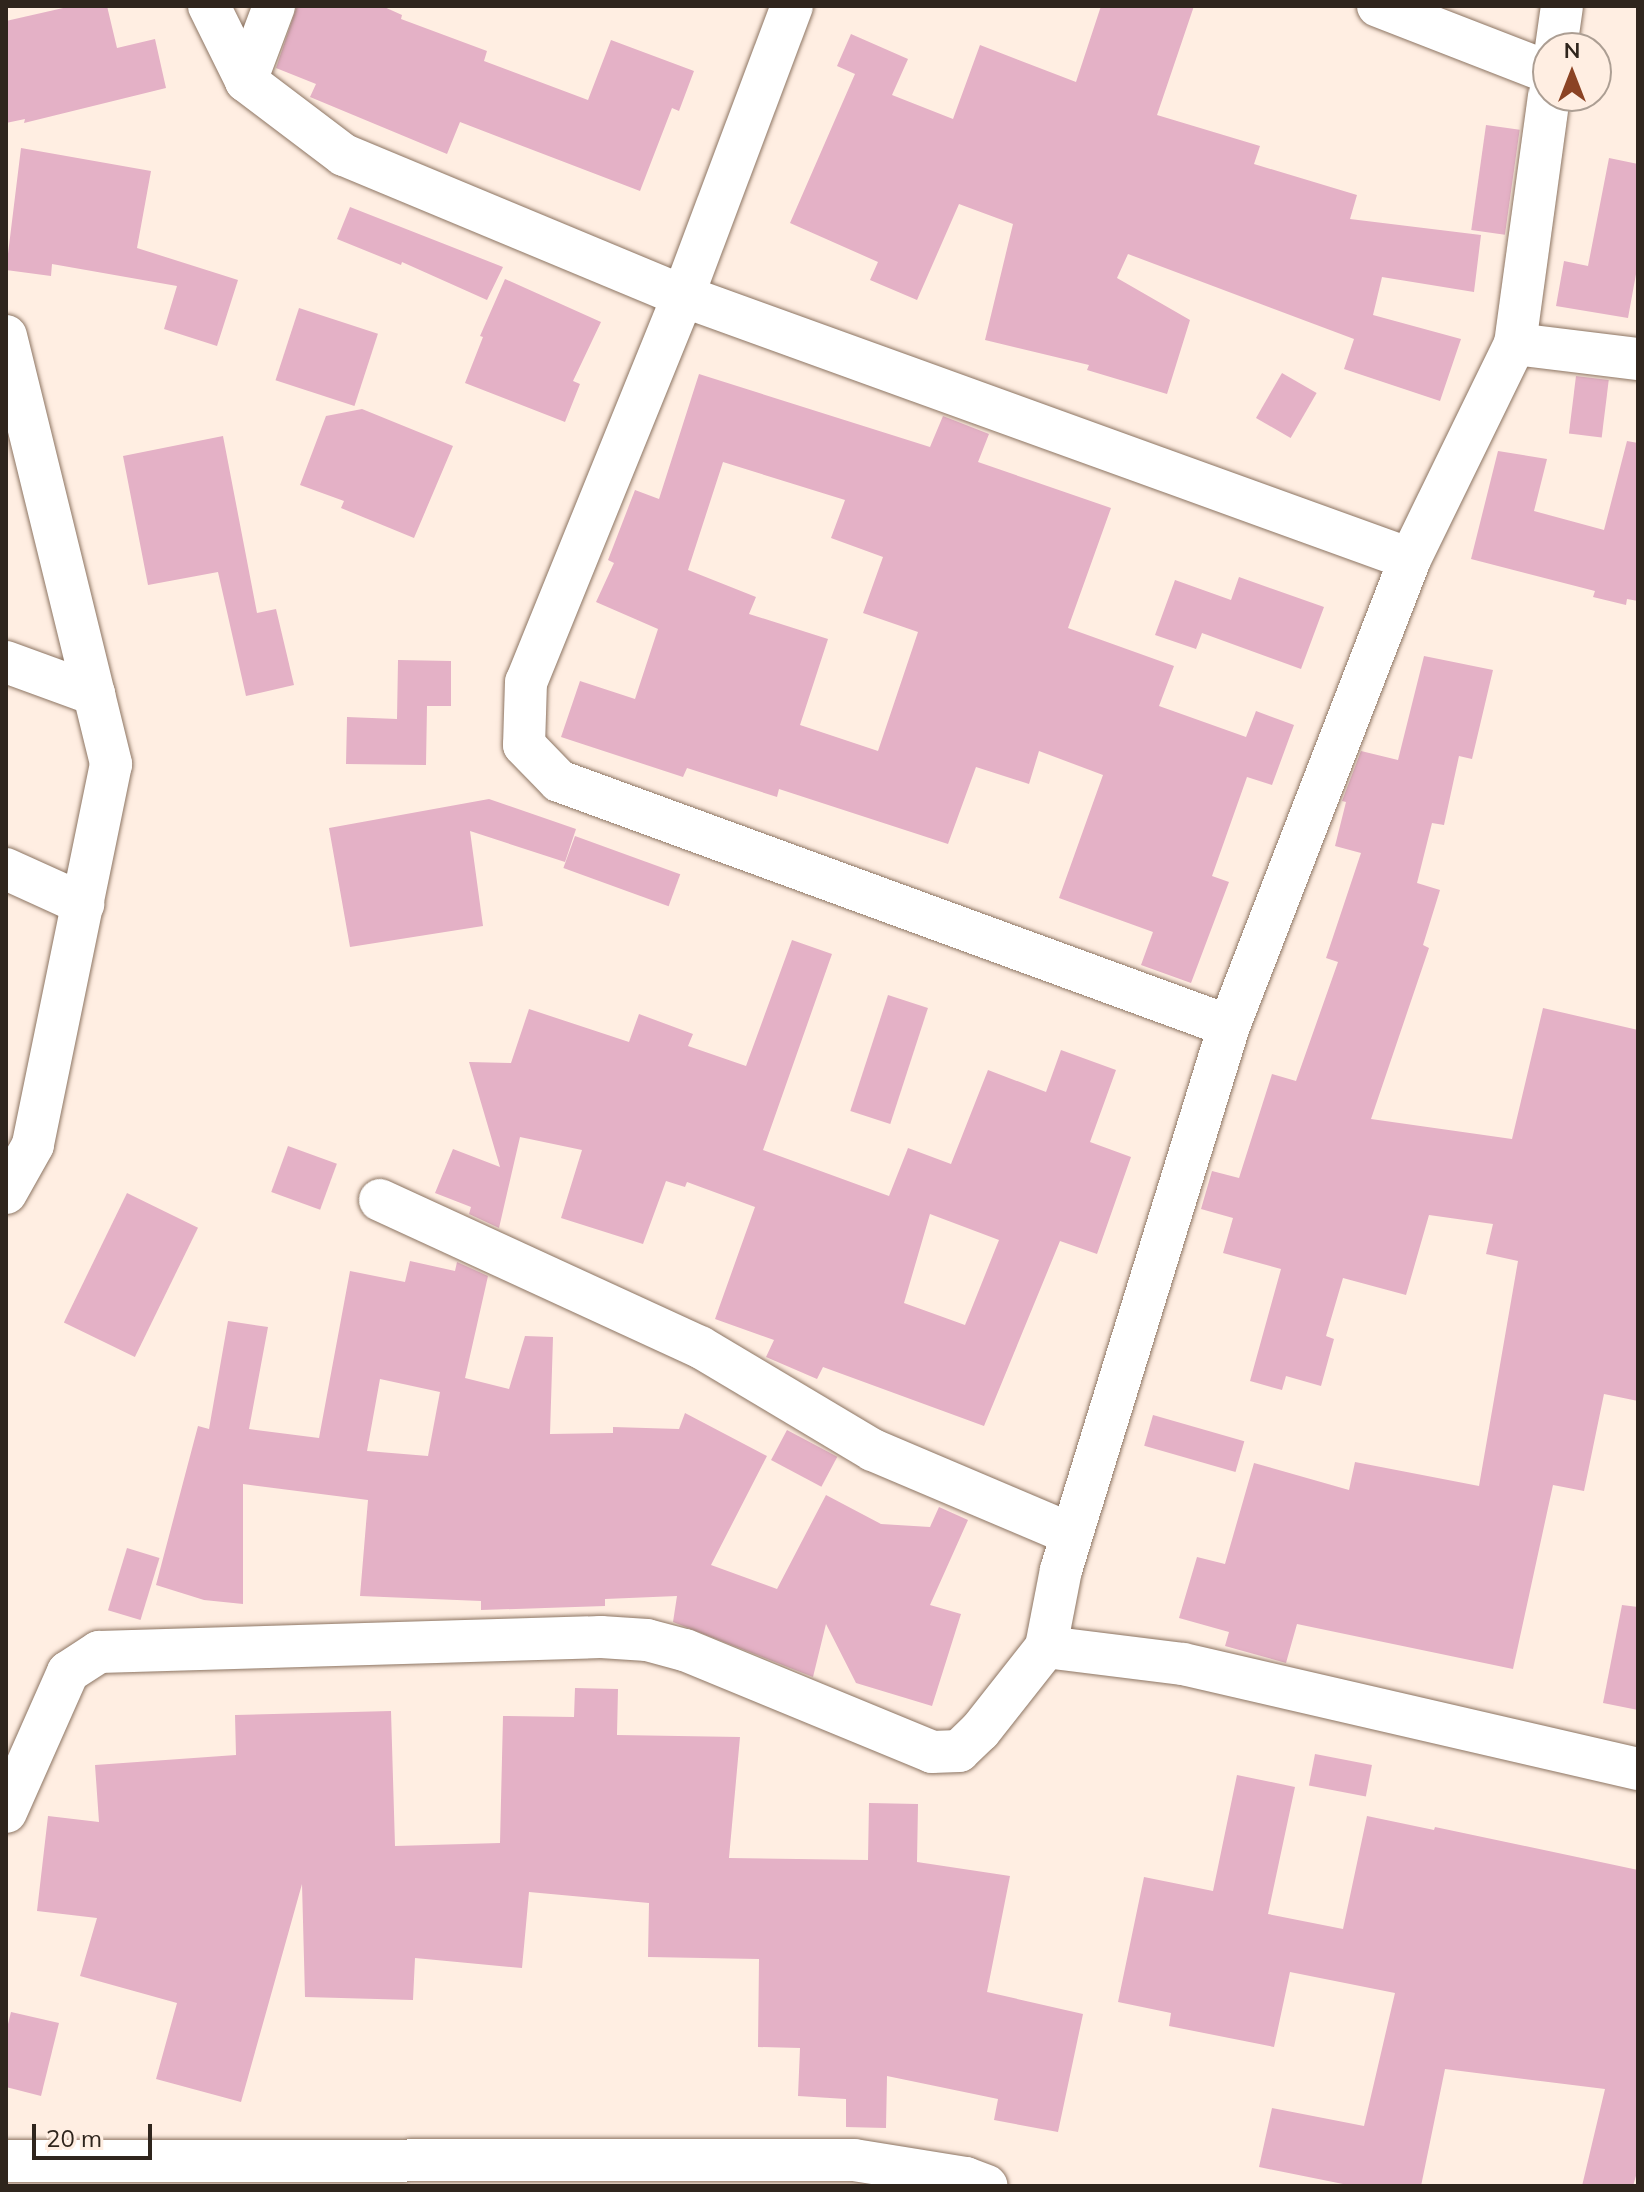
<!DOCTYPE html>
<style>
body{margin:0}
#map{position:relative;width:1644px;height:2192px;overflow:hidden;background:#ffeee2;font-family:Mulish,sans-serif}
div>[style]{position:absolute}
.building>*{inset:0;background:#e4b1c6;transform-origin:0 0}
.roads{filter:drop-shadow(0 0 2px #8d7563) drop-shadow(0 0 2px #8d7563)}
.minor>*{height:42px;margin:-21px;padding:0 21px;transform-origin:21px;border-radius:21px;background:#fff}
span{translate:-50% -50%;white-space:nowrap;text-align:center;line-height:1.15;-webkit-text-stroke:7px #ffeee2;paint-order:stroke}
.frame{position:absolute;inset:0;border:8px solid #2f251d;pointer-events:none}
.north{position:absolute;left:1532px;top:32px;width:80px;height:80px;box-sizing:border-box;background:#ffeee2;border:2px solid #ac9e93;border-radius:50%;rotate:0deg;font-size:22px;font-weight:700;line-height:32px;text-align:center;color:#2f251d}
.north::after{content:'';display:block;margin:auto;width:28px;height:36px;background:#8b4324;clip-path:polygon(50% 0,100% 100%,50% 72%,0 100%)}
.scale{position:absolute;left:32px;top:2124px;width:120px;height:36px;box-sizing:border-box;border:4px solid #2f251d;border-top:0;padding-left:10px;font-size:24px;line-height:28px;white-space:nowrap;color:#2f251d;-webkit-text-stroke:6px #ffeee2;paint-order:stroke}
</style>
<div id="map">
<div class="building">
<div style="clip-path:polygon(72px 6px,107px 6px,117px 48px,155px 39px,166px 88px,24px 123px,25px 119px,6px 123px,6px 21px)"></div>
<div style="clip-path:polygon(297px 6px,382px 6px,402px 15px,401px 19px,487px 51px,484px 61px,588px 100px,611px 40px,694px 71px,679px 111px,672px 108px,640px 191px,460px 122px,447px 154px,310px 97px,316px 84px,276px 68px)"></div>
<div style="clip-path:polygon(1101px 6px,1194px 6px,1157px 115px,1260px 146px,1254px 164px,1357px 195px,1350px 219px,1481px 235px,1474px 292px,1382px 277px,1373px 315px,1461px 339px,1440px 401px,1344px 369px,1354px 339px,1128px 254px,1117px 278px,1190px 320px,1167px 394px,1087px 370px,1089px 365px,985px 340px,1013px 224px,959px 204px,917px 300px,870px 280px,878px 262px,790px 223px,855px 74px,837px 66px,851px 34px,908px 59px,892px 95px,953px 119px,980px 45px,1076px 82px)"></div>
<div style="left:1486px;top:125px;width:34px;height:106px;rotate:8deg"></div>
<div style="clip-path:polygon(21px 148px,151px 171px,137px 248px,238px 280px,217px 346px,164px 329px,177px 286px,52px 264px,51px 276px,6px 270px)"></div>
<div style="clip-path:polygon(1609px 158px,1638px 164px,1638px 263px,1628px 318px,1556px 306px,1564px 261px,1588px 266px)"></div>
<div style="clip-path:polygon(350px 207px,503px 267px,487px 300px,402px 262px,401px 265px,337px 239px)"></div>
<div style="clip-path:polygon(505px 279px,601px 322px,573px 381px,580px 384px,565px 422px,465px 383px,483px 337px,480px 336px)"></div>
<div style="left:299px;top:308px;width:83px;height:76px;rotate:18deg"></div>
<div style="left:1282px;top:373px;width:40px;height:52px;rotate:30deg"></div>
<div style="clip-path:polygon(evenodd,699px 374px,930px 447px,943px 416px,989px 434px,978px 462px,1111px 508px,1068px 628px,1174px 666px,1159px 706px,1246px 737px,1256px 711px,1294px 725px,1272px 785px,1247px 777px,1212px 876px,1229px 882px,1191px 983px,1141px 965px,1153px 932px,1059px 898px,1103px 775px,1039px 751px,1029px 784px,976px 767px,948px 844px,779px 789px,777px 797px,687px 768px,683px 777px,561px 737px,580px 681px,635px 699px,658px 629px,596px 602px,614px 563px,608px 560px,635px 490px,659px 499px,699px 374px,723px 462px,845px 500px,831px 538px,883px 557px,863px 613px,918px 632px,878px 751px,800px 725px,828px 639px,749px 614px,756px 597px,688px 570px,723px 462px)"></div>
<div style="left:1576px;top:376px;width:33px;height:58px;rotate:7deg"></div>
<div style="clip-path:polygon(362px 409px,453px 446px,414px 538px,341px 508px,344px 501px,300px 485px,326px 416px)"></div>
<div style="clip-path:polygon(223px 436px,257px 613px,276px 609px,294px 685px,246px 696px,218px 572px,148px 585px,123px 456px)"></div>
<div style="clip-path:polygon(1627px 441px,1638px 443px,1638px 601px,1627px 599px,1626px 605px,1593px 597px,1595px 591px,1471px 559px,1498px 451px,1547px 459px,1534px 511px,1604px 530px)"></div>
<div style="clip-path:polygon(1239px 577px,1324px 607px,1301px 669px,1202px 633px,1196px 649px,1155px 635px,1175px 580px,1231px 600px)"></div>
<div style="clip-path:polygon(1424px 656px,1493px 670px,1472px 759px,1459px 756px,1444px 825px,1432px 823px,1417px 883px,1440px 890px,1423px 945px,1429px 948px,1371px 1119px,1512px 1139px,1543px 1008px,1638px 1030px,1638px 1401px,1604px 1394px,1584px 1491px,1553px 1485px,1513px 1669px,1297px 1624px,1286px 1663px,1225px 1646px,1229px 1632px,1179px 1618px,1197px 1557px,1225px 1564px,1254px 1463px,1349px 1490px,1355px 1462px,1479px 1486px,1518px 1261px,1486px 1254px,1493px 1224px,1429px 1215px,1406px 1295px,1343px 1278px,1326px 1336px,1334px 1339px,1321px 1386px,1286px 1376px,1282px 1390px,1250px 1381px,1281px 1269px,1223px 1253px,1233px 1218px,1201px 1209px,1212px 1171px,1239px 1178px,1272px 1074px,1296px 1081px,1338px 962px,1326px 958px,1361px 853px,1335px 846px,1346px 802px,1342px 801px,1361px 751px,1398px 760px)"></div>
<div style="clip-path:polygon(398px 660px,451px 661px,451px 706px,427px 706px,426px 765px,346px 764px,347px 717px,397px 719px)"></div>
<div style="clip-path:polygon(489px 799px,576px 829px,565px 862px,470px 831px,483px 926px,350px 947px,329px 828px)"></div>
<div style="left:575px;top:836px;width:112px;height:34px;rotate:20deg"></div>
<div style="clip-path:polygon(evenodd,792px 940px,832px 954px,763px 1150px,889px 1196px,908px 1148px,951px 1164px,988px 1070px,1046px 1092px,1061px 1050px,1116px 1070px,1090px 1142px,1131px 1157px,1097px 1254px,1060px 1241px,984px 1426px,823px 1367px,817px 1379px,766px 1357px,774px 1340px,715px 1319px,755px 1207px,687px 1182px,685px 1187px,666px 1181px,643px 1244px,561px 1218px,582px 1150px,520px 1137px,499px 1228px,469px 1214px,471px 1207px,435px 1193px,453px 1149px,500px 1167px,469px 1062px,511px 1063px,529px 1009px,629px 1042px,639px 1014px,693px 1034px,688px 1046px,746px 1066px,792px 940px,930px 1214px,999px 1240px,965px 1325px,904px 1303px,930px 1214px)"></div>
<div style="left:888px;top:995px;width:42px;height:122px;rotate:18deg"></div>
<div style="left:288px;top:1146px;width:52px;height:49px;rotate:20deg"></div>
<div style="left:127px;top:1193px;width:79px;height:144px;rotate:26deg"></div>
<div style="clip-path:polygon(evenodd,410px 1261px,455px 1271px,457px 1262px,488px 1276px,465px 1378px,509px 1389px,525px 1336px,553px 1337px,550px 1434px,613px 1433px,613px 1427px,679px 1429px,685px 1413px,767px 1456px,711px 1565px,777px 1589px,826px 1495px,881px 1524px,930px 1527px,939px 1507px,968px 1520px,930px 1605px,961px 1614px,932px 1706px,856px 1683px,826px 1624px,813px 1677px,673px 1622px,677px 1596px,605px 1599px,605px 1606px,481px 1610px,481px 1601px,360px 1596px,368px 1500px,243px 1484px,243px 1604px,204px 1600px,156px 1585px,198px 1426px,209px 1429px,228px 1321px,268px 1327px,249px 1429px,319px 1438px,350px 1271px,405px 1282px,410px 1261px,380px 1379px,440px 1392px,428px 1456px,367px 1451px,380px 1379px)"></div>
<div style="left:1153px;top:1415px;width:95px;height:32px;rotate:16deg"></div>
<div style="left:787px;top:1430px;width:57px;height:34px;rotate:28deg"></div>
<div style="left:127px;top:1548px;width:34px;height:65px;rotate:17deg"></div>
<div style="clip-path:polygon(1622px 1605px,1638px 1607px,1638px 1710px,1603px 1703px)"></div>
<div style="clip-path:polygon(575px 1688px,618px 1689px,617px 1735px,740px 1737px,729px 1858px,868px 1860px,869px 1803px,918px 1804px,917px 1862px,1010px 1876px,987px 1992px,1083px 2014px,1058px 2132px,994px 2120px,998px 2099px,887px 2076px,886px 2128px,846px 2127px,846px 2099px,798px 2096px,800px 2048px,758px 2047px,759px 1959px,648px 1957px,649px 1903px,529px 1892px,522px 1968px,415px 1958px,413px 2000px,305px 1997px,302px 1884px,241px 2102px,156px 2079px,177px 2003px,80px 1976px,97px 1918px,37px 1911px,48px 1816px,99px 1822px,95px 1765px,236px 1755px,235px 1715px,391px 1711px,395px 1846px,500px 1843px,503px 1716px,574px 1717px)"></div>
<div style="left:1315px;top:1754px;width:58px;height:32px;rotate:11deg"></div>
<div style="clip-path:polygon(1237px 1775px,1295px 1787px,1268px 1914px,1343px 1929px,1367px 1816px,1434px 1830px,1435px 1827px,1638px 1870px,1638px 2169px,1633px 2186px,1582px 2186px,1605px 2089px,1445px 2069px,1421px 2186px,1353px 2186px,1259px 2167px,1272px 2108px,1364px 2126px,1395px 1993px,1290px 1972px,1274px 2047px,1169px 2026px,1171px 2013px,1118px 2002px,1144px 1877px,1213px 1891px)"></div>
<div style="clip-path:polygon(11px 2012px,59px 2023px,41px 2096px,6px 2087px,6px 2032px)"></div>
</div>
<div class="roads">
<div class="minor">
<div style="left:209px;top:6px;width:84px;rotate:63.7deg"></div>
<div style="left:246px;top:81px;width:123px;rotate:37.1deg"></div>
<div style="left:344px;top:155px;width:367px;rotate:22.6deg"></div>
<div style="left:683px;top:296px;width:773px;rotate:19.89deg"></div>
<div style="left:1410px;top:559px;width:239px;rotate:-64deg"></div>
<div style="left:1515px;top:344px;width:124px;rotate:7deg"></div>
<div style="left:792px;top:6px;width:310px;rotate:110.6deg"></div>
<div style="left:683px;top:296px;width:417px;rotate:112.1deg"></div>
<div style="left:526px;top:682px;width:63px;rotate:91.8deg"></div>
<div style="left:524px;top:745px;width:50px;rotate:45.8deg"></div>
<div style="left:559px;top:781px;width:713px;rotate:20.09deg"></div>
<div style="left:1378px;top:6px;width:182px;rotate:21.2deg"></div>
<div style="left:1556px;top:48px;width:42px;rotate:-81.9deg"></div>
<div style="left:246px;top:81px;width:80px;rotate:-69.5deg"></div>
<div style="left:6px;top:336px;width:441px;rotate:76.2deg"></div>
<div style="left:111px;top:764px;width:389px;rotate:101.6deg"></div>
<div style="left:33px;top:1145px;width:55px;rotate:119.4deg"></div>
<div style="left:1515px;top:344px;width:250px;rotate:-82.2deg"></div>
<div style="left:6px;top:662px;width:94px;rotate:20deg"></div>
<div style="left:6px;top:869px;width:85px;rotate:24.4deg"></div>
<div style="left:380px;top:1200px;width:352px;rotate:24.7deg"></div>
<div style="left:700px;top:1347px;width:201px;rotate:30.8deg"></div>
<div style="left:873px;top:1450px;width:215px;rotate:23deg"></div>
<div style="left:1046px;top:1647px;width:138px;rotate:7.1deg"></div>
<div style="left:1183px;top:1664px;width:467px;rotate:13deg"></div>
<div style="left:6px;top:1812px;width:153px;rotate:-66.1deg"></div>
<div style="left:68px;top:1672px;width:37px;rotate:-33deg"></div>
<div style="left:99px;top:1652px;width:502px;rotate:-1.71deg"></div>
<div style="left:601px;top:1637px;width:46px;rotate:3.7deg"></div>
<div style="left:647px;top:1640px;width:39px;rotate:15deg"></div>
<div style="left:685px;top:1650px;width:267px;rotate:22.4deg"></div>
<div style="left:932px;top:1752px;width:27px;rotate:-2deg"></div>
<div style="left:959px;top:1751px;width:29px;rotate:-44deg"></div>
<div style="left:980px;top:1731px;width:107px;rotate:-51.8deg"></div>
<div style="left:1046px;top:1647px;width:78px;rotate:-79deg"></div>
<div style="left:1061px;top:1570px;width:569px;rotate:-72.84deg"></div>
<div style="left:1229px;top:1026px;width:501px;rotate:-68.81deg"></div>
<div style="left:6px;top:2161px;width:848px;rotate:-0.07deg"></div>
<div style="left:854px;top:2160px;width:113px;rotate:9.1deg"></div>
<div style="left:966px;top:2178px;width:22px;rotate:21deg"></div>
</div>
</div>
<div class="frame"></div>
<div class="north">N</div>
<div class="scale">20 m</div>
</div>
